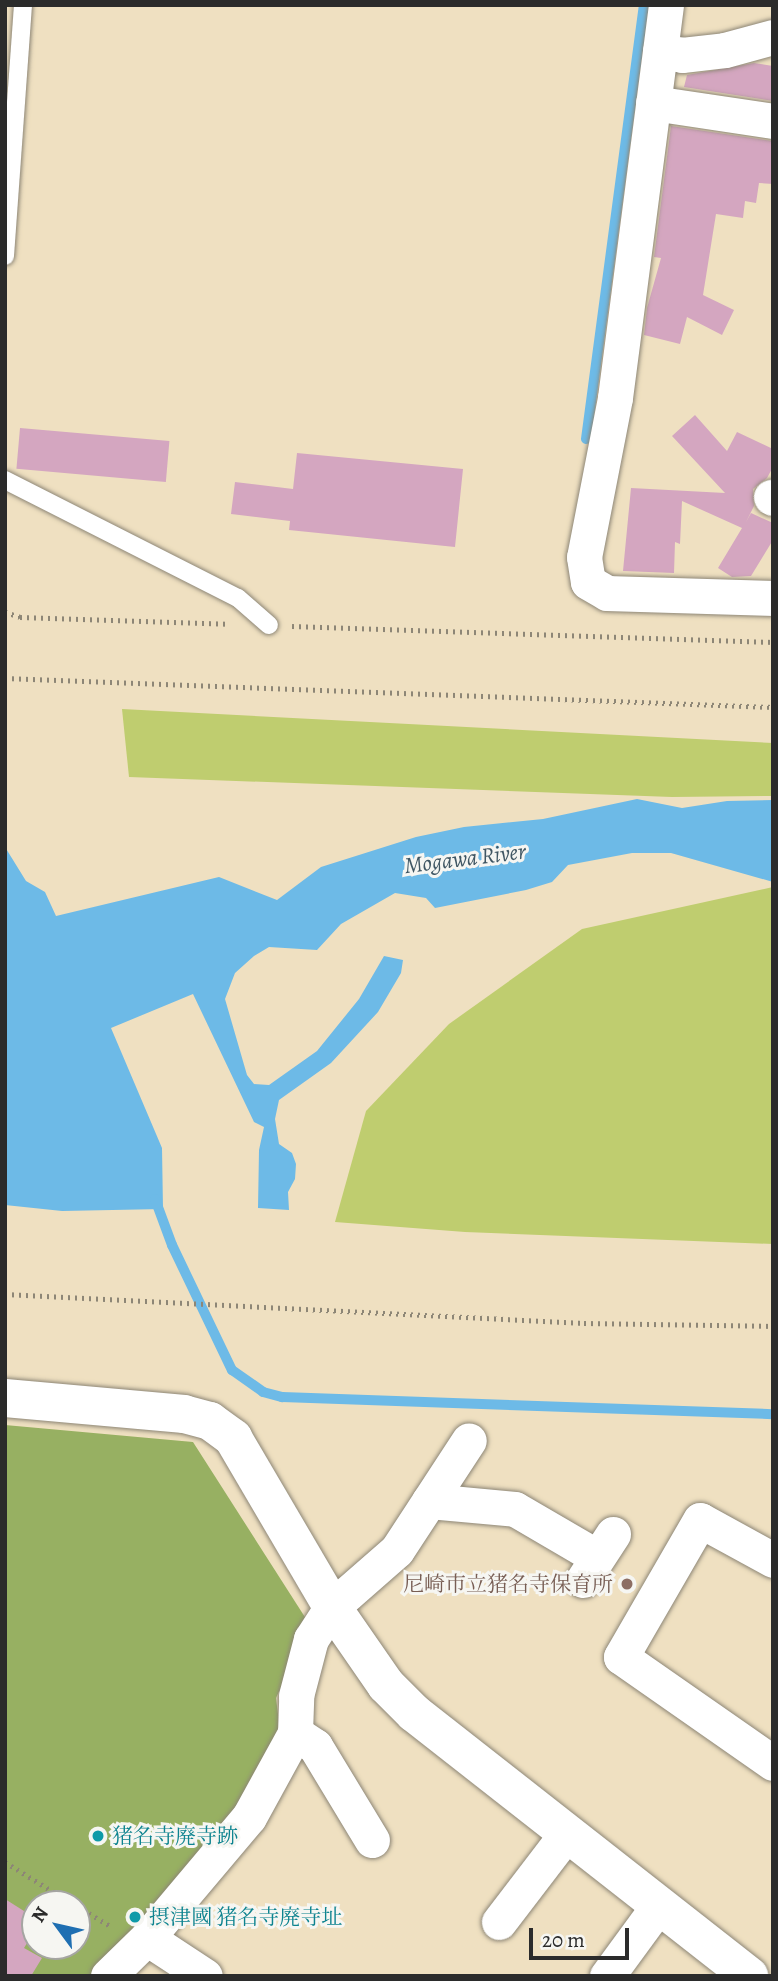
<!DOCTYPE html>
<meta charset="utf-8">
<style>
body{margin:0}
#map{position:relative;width:778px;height:1981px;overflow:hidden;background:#efe0c1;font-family:Alegreya,"Noto Serif JP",serif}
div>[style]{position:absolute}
.green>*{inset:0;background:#bfcd6f}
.forest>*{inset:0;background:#97b062}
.water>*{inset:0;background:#6dbae7}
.stream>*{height:10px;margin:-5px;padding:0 5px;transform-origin:5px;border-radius:5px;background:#6dbae7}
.building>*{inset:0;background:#d4a6c0;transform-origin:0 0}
.path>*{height:4.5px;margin-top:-2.25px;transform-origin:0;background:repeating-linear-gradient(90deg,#8d8676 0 2px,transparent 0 7px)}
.roads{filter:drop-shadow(0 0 2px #8d8676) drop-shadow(0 0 2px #8d8676)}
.lane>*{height:18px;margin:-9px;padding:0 9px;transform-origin:9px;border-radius:9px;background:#fff}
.street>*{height:35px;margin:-17.5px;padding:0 17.5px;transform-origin:17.5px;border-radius:17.5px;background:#fff}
.secondary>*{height:38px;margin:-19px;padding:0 19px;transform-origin:19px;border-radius:19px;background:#fff}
.dots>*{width:19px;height:19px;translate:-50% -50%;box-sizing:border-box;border:4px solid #f6f6f2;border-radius:50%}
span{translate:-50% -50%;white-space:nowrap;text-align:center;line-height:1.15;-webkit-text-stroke:6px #f6f6f2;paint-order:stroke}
.education-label{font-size:21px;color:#785e54}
.right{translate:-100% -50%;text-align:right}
.culture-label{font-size:21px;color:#0d838f}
.left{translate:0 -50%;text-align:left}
.water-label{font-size:23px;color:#3f5663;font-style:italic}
.frame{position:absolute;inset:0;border:7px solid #2b2b2b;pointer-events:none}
.north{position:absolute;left:21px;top:1890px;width:70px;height:70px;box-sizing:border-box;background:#f6f6f2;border:2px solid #a5a5a2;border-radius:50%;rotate:303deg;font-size:19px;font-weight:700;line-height:28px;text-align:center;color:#2b2b2b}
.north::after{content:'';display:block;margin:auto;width:24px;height:32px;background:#1f6fb2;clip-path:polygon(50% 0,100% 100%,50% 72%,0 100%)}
.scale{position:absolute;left:529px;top:1928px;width:100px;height:32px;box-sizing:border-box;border:4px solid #2b2b2b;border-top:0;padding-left:9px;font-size:21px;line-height:24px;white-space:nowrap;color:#2b2b2b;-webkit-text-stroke:5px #f6f6f2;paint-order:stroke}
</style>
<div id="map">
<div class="green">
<div style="clip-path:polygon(122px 709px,773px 743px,773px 796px,672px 797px,129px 777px)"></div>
<div style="clip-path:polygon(773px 887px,773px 1244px,465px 1232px,335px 1222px,366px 1111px,449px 1024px,582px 929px)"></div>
</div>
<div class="forest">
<div style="clip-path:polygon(evenodd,5px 1425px,193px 1442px,310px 1625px,276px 1698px,282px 1746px,155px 1914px,98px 1976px,18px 1976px,5px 1968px,5px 1425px,35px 1904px,77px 1904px,77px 1946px,35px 1946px,35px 1904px)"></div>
</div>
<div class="water">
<div style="clip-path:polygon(637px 799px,682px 808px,727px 801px,773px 800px,773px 882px,671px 853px,632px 853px,568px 865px,552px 882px,526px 890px,435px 908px,426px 898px,395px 893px,341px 924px,317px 950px,269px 947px,254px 956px,235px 973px,225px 999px,247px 1075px,254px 1084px,269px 1085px,317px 1051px,359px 999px,384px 956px,403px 960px,401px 973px,378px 1012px,331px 1063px,279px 1100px,275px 1119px,279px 1144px,292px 1153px,296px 1164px,295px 1179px,288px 1192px,289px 1210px,258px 1208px,259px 1150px,264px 1127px,254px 1122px,193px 994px,111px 1028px,162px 1148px,163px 1209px,62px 1211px,5px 1205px,5px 847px,26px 881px,45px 892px,56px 916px,219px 877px,277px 900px,321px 867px,416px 837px,464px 827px,543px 819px)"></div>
</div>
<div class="stream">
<div style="left:586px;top:439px;width:438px;rotate:-82.4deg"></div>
<div style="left:155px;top:1199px;width:49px;rotate:69.7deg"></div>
<div style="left:172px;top:1245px;width:139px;rotate:64.4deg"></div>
<div style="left:232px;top:1370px;width:38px;rotate:35deg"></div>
<div style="left:263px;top:1392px;width:20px;rotate:15deg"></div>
<div style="left:282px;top:1397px;width:491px;rotate:2deg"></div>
</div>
<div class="building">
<div style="clip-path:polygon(754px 63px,773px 66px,773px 101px,684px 87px,687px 75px)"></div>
<div style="clip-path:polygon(671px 126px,773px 141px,773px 184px,759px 183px,756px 203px,745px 201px,743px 218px,716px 214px,703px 295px,734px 310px,722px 335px,687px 317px,680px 344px,644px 335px,647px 308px,661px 258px,654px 257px)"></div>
<div style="clip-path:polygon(695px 415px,727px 451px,737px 432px,773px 449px,773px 467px,767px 478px,753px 489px,754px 506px,746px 522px,751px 513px,773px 523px,773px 540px,751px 576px,732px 577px,718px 568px,742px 528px,682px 501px,680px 544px,675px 542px,674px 573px,623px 571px,631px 488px,725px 493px,672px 436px)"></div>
<div style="left:20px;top:428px;width:150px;height:41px;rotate:5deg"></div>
<div style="clip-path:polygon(297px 453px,463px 469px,455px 547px,289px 530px,290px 521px,231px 514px,235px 482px,293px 489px)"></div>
<div style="clip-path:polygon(5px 1899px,35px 1918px,35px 1930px,24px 1948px,42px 1958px,31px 1976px,5px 1976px)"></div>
</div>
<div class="path">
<div style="left:5px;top:612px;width:16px;rotate:18deg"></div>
<div style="left:20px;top:617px;width:207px;rotate:1.9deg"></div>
<div style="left:292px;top:626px;width:481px;rotate:1.9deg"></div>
<div style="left:5px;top:678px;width:769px;rotate:2.16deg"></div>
<div style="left:5px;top:1294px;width:580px;rotate:2.87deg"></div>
<div style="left:584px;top:1323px;width:189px;rotate:0.9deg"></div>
<div style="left:5px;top:1862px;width:80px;rotate:31.7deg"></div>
<div style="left:77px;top:1906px;width:39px;rotate:31deg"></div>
</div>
<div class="roads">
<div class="lane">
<div style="left:5px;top:256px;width:252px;rotate:-85.9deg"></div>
<div style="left:5px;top:480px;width:261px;rotate:26.9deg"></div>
<div style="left:238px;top:598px;width:41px;rotate:41.1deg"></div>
</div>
<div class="street">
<div style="left:666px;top:5px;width:396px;rotate:97.4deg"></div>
<div style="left:615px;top:398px;width:162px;rotate:101deg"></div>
<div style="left:584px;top:557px;width:25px;rotate:81deg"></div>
<div style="left:588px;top:582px;width:22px;rotate:30deg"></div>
<div style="left:607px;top:593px;width:166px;rotate:1.7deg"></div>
<div style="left:660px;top:51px;width:22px;rotate:10deg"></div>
<div style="left:682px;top:55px;width:43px;rotate:-6.6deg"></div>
<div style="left:725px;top:50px;width:50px;rotate:-15.2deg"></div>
<div style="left:653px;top:103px;width:121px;rotate:8.5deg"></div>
<div style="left:771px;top:497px;width:2px;rotate:27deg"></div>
<div style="left:429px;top:1501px;width:86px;rotate:5.3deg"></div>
<div style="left:515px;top:1509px;width:95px;rotate:30.3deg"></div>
<div style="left:773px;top:1560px;width:83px;rotate:-151.3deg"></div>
<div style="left:700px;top:1520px;width:158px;rotate:120deg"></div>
<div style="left:621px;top:1657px;width:185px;rotate:34.9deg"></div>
<div style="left:583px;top:1580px;width:55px;rotate:-56.9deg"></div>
<div style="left:295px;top:1733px;width:24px;rotate:33deg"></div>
<div style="left:315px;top:1746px;width:110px;rotate:58.8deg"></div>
<div style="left:499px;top:1922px;width:112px;rotate:-52.6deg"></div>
<div style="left:147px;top:1938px;width:69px;rotate:33.2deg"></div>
<div style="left:108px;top:1976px;width:54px;rotate:-44.3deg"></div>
<div style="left:147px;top:1938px;width:158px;rotate:-49.9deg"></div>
<div style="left:249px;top:1817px;width:96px;rotate:-61.3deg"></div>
<div style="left:295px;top:1733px;width:37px;rotate:-88deg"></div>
<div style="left:296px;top:1696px;width:59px;rotate:-75.3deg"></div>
<div style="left:311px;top:1639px;width:38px;rotate:-57deg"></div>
<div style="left:332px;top:1607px;width:86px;rotate:-41.2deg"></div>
<div style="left:397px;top:1550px;width:131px;rotate:-56.8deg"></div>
<div style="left:607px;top:1976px;width:88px;rotate:-53.8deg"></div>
</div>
<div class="secondary">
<div style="left:5px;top:1398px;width:180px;rotate:5.1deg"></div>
<div style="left:184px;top:1414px;width:27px;rotate:15deg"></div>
<div style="left:210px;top:1421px;width:29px;rotate:36deg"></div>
<div style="left:233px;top:1438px;width:196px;rotate:59.6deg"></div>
<div style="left:332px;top:1607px;width:95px;rotate:55.3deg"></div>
<div style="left:386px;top:1685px;width:40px;rotate:45deg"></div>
<div style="left:414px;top:1713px;width:426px;rotate:38.1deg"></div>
</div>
</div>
<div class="dots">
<div style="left:627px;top:1584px;background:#8d6e63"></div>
<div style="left:98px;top:1836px;background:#0f9aa8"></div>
<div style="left:135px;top:1917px;background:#0f9aa8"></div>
</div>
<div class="education-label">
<span class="right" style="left:613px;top:1584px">尼崎市立猪名寺保育所</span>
</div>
<div class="culture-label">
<span class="left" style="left:112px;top:1836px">猪名寺廃寺跡</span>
<span class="left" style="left:149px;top:1917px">摂津國 猪名寺廃寺址</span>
</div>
<div class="water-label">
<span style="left:465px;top:859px;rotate:-7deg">Mogawa River</span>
</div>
<div class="frame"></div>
<div class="north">N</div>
<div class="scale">20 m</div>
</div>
